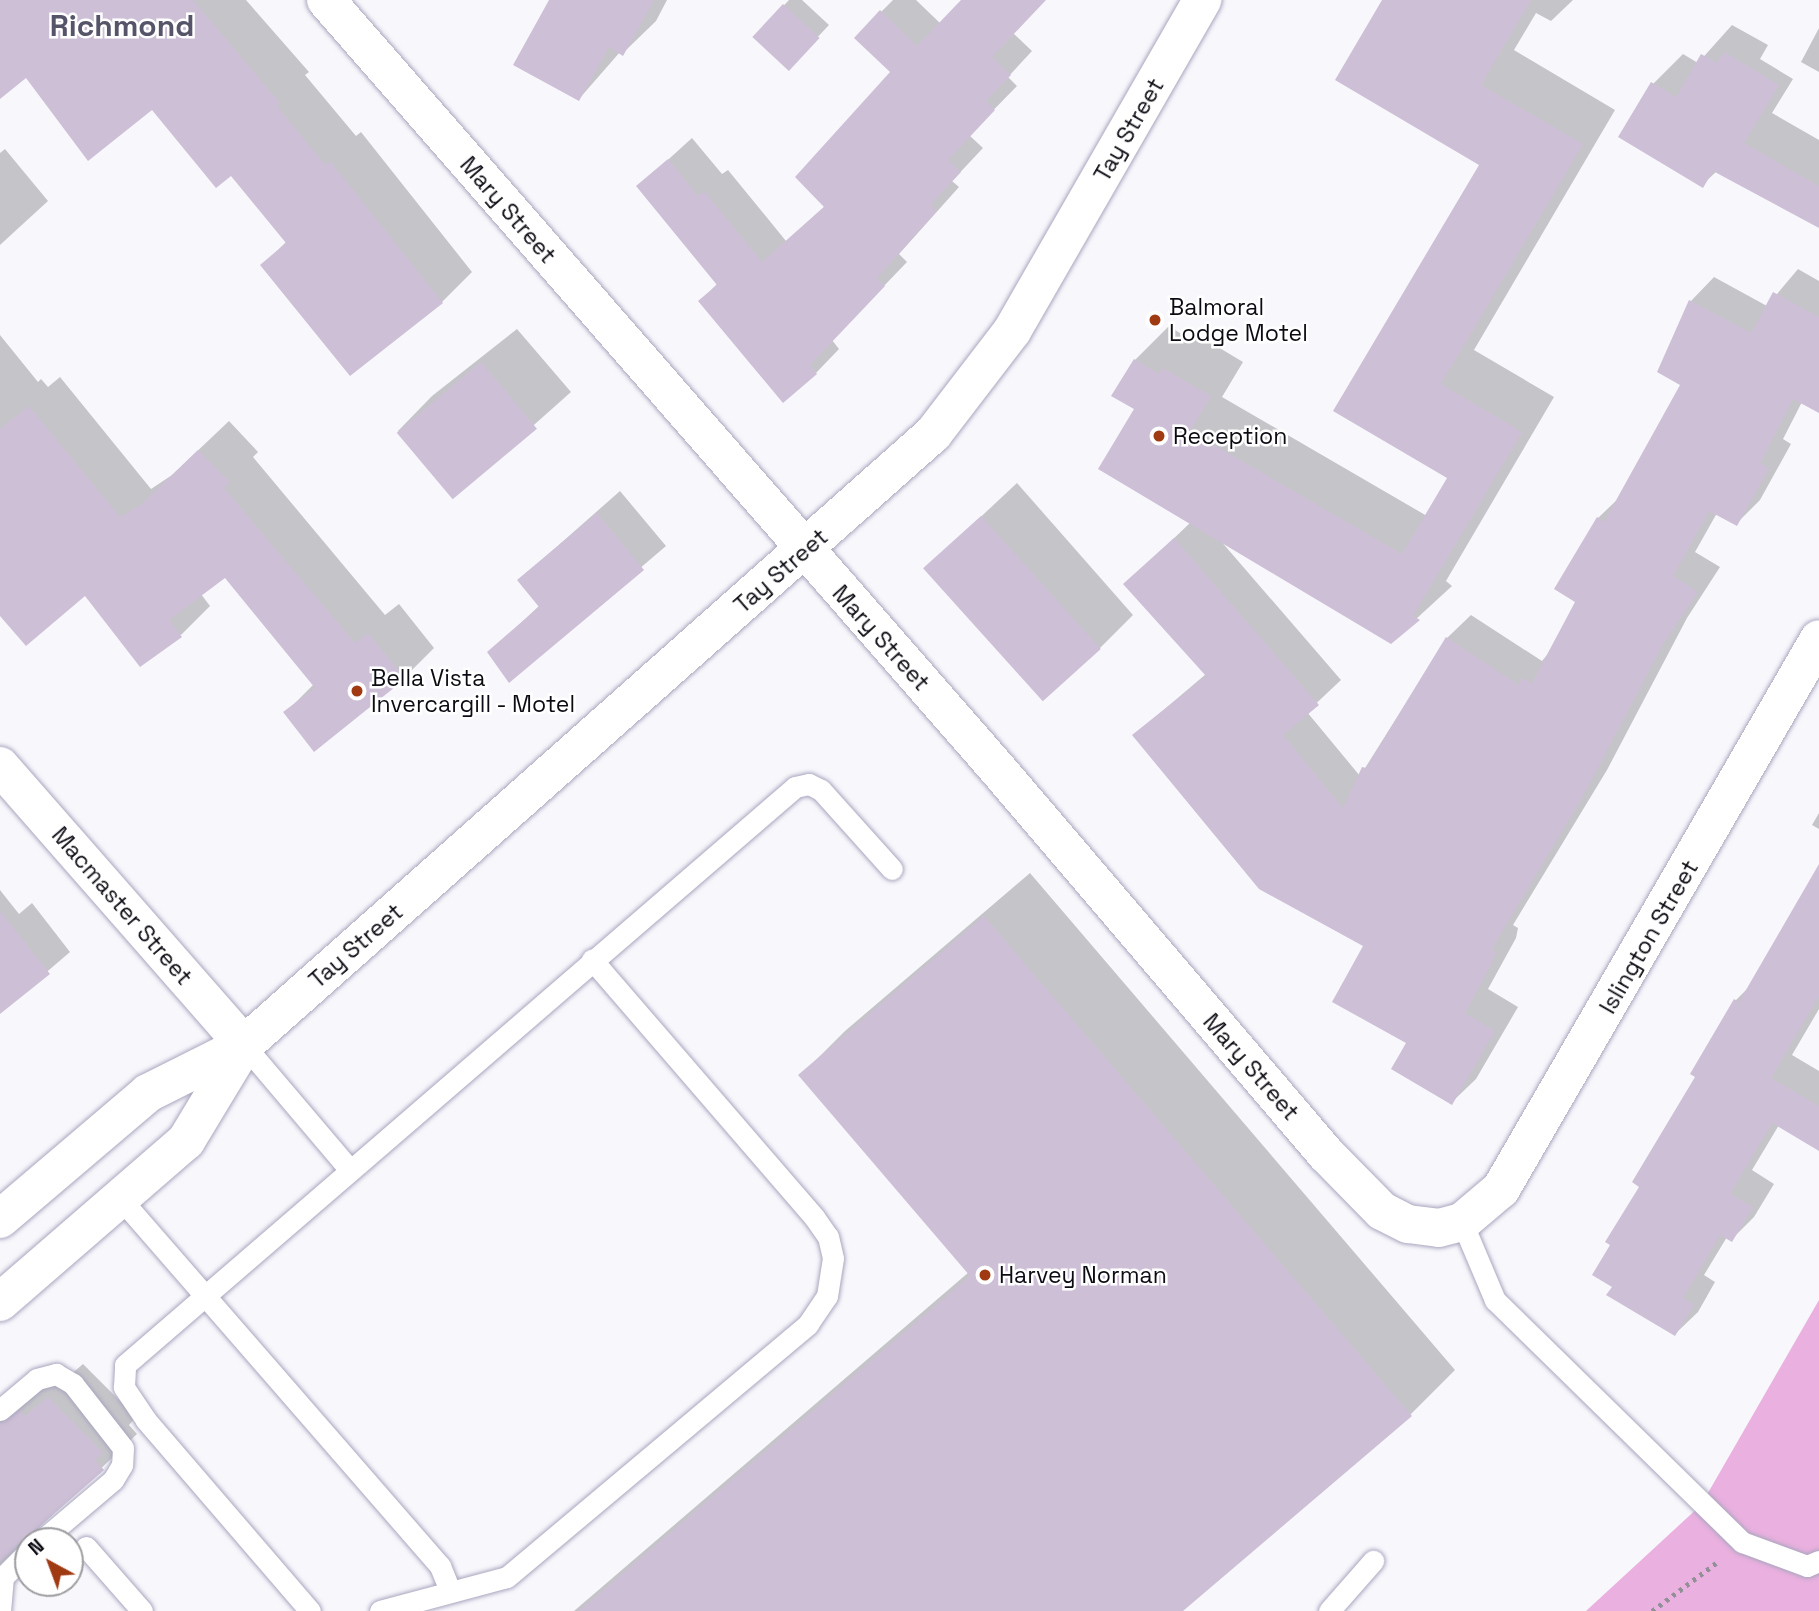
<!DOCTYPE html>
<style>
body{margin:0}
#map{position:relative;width:1819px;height:1611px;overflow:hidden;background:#f7f7fc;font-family:"Space Grotesk",sans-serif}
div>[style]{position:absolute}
.green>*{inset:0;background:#eab0df}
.shadow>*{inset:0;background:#0003}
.building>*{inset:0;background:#cdbfd6;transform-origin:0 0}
.path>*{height:4.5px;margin-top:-2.25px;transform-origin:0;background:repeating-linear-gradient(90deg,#919097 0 3.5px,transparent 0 8.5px)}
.roads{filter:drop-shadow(0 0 2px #a9a6be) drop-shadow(0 0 2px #a9a6be)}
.service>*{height:21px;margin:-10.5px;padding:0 10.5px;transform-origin:10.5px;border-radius:10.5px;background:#fff}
.minor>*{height:38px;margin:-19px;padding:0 19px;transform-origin:19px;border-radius:19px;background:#fff}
.trunk>*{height:38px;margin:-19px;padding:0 19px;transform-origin:19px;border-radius:19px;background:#fff}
.dots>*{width:19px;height:19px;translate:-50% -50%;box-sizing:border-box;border:4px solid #fff;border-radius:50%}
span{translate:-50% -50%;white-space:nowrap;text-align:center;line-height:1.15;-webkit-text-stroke:5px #fff;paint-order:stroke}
.street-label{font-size:23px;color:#0c0b13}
.poi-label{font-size:23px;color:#0c0b13}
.left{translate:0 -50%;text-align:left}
.district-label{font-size:30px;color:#565469;font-weight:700}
.north{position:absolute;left:14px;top:1527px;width:70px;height:70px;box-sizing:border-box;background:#fff;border:2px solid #9e9da1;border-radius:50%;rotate:319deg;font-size:19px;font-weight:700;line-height:28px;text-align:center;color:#0c0b13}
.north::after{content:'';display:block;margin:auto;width:24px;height:32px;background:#a03a13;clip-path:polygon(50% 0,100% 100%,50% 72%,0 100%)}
</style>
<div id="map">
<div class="green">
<div style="clip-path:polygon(1819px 1300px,1819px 1611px,1586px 1611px,1701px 1505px)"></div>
</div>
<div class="shadow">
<div style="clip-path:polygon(0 0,246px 0,309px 72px,305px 75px,356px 136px,361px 132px,472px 272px,442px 302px,350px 373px,263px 265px,287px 241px,231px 174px,153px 108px,26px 75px,0 97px)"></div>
<div style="clip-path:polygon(551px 0,667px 0,656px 21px,623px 53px,620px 52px,579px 99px)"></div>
<div style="clip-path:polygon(789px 0,802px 0,829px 25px,799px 57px,754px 37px)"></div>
<div style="clip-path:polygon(893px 0,916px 0,941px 24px,964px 0,1045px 0,1013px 33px,1032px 51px,1008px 77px,1017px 86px,969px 135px,983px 148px,952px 181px,959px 187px,899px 254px,907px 262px,832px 340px,839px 349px,816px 373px,700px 301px,718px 283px,638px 187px,692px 138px,722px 174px,728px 170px,786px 241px,825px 206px,893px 72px,881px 12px)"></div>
<div style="clip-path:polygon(1384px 0,1573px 0,1551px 21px,1536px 13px,1514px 50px,1615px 110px,1474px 350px,1554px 397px,1446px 581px,1452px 586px,1391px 642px,1220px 540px,1341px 680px,1307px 712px,1360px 776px,1447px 638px,1471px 615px,1542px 661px,1547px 655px,1578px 601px,1598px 518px,1621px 496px,1683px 384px,1659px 371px,1691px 301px,1714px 277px,1767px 306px,1798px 269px,1819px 281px,1819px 397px,1802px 402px,1783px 439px,1791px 444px,1760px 500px,1736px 524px,1717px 513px,1695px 552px,1720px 567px,1687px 618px,1607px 770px,1513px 925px,1518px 928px,1516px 938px,1488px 989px,1518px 1007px,1476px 1079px,1452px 1102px,1409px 1042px,1365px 945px,1134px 735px,1206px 674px,1147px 564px,1191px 522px,1136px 409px,1135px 360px,1169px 326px,1192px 341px,1198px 335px,1243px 362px,1222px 397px,1427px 516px,1450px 477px,1335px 410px,1481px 164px)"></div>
<div style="clip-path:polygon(1732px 25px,1768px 45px,1760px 59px,1793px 79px,1772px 113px,1819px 140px,1819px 226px,1717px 171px,1702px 185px,1653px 84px,1683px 54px,1698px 63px)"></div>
<div style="clip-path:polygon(1819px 28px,1819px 72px,1801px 62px)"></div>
<div style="clip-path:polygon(5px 149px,48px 201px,0 245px,0 153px)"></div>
<div style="clip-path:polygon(517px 329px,571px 392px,454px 496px,398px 431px,432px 396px)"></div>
<div style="clip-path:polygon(0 335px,38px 382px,41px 379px,48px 387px,60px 377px,151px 489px,172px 475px,229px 421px,258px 452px,253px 457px,385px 615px,399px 604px,434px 648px,404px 678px,286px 712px,314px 684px,225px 576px,201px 594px,210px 606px,181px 635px,86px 593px,0 613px)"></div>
<div style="clip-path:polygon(1017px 483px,1133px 615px,1099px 649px,926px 568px)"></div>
<div style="clip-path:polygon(620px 491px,666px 546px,509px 680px,489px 653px,540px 605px,519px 580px)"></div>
<div style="clip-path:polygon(1819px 813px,1819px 829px,1812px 825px)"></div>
<div style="clip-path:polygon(1819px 868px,1819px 1009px,1792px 1055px,1819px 1071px,1819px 1138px,1779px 1125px,1752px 1170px,1774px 1184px,1754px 1217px,1731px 1240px,1727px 1237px,1704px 1275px,1715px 1282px,1698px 1312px,1675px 1334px,1614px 1287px,1642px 1186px,1736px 1000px,1751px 985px)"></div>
<div style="clip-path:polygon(1030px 873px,1455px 1370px,1411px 1414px,1180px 1611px,574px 1611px,969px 1272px,801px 1075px,845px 1031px)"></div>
<div style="clip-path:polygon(0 890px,19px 914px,32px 903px,70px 952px,0 1012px)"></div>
<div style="clip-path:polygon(83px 1364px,136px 1417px,129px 1425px,137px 1434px,0 1565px,0 1416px,56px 1377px,61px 1383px)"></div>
</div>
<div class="building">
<div style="clip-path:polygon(0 0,193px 0,280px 103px,277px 106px,325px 165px,330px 161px,443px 303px,350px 376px,260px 265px,286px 243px,231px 176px,216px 188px,152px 110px,88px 161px,26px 78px,0 99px)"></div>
<div style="clip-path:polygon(549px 0,654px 0,623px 56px,609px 47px,579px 101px,513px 65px)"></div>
<div style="clip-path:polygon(961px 0,1046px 0,992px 57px,1011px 75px,986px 101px,995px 110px,948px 160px,961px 172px,930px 205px,937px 211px,877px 278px,885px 286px,810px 365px,817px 374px,783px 403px,698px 301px,717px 285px,636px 186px,668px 159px,698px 196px,704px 191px,762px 262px,824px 207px,795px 177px,890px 72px,854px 38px,880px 10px,917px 46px)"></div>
<div style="clip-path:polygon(1382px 0,1531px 0,1481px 85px,1583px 144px,1441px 384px,1522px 432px,1413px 616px,1420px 620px,1391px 644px,1098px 469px,1134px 409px,1111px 396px,1134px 359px,1159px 374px,1163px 368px,1211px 396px,1190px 431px,1402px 554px,1447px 478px,1333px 411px,1479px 165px,1335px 80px)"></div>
<div style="left:783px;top:4px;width:50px;height:45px;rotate:43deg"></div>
<div style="clip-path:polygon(1724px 52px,1779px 85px,1744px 143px,1819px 186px,1819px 228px,1713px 171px,1703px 188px,1618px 137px,1651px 82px,1676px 97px,1701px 54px,1717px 63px)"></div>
<div style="clip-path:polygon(1773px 292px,1819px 317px,1819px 413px,1793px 399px,1760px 463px,1769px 468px,1737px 526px,1709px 511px,1673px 576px,1698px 592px,1663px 644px,1583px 796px,1491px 950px,1496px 952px,1492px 963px,1465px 1013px,1495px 1031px,1452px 1105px,1391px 1069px,1406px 1043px,1332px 1002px,1363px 946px,1259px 889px,1132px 735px,1206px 676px,1123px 584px,1174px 538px,1319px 705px,1283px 735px,1343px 808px,1362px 767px,1366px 768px,1446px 637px,1519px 685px,1522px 678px,1532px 683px,1575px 602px,1554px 589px,1597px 517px,1604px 522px,1680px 385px,1657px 372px,1689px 300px,1751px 333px)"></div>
<div style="left:481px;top:362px;width:87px;height:110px;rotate:50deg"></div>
<div style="clip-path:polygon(29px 406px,120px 517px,141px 505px,198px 450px,230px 482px,224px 488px,355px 643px,368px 633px,405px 679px,314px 752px,283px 712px,315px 688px,225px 578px,169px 620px,182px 637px,140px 667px,85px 596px,26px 646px,0 616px,0 429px)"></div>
<div style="clip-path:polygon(597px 513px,644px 570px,509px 683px,487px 652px,539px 607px,517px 580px)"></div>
<div style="left:981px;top:516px;width:179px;height:78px;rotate:48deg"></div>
<div style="clip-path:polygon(1819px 864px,1819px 996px,1771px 1078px,1819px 1106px,1819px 1151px,1772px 1123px,1730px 1194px,1753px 1207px,1732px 1242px,1720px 1235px,1683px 1298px,1694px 1305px,1675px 1336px,1606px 1295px,1612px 1287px,1592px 1275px,1610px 1245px,1605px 1242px,1639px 1187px,1632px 1182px,1695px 1077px,1690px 1074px,1734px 999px,1739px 1002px)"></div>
<div style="clip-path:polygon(0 911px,50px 974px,0 1014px)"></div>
<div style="clip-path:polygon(984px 916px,1412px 1416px,1183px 1611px,579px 1611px,970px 1276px,798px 1075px)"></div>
<div style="clip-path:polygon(48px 1397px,103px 1453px,95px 1460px,104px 1470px,0 1561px,0 1423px,20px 1410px,25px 1416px)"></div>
</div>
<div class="path">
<div style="left:1652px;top:1611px;width:80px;rotate:-36.9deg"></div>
</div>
<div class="roads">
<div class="service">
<div style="left:244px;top:1045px;width:164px;rotate:49.7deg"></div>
<div style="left:120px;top:1198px;width:488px;rotate:49deg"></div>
<div style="left:440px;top:1566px;width:27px;rotate:68deg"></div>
<div style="left:1462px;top:1222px;width:85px;rotate:67.1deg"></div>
<div style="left:1495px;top:1300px;width:346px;rotate:44.4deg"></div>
<div style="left:1742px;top:1542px;width:69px;rotate:20.3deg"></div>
<div style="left:1807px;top:1566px;width:13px;rotate:-23deg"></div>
<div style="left:0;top:1410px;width:48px;rotate:-40deg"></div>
<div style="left:37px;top:1379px;width:20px;rotate:-15deg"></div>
<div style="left:56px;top:1374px;width:20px;rotate:30deg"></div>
<div style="left:73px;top:1384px;width:81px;rotate:52deg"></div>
<div style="left:123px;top:1448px;width:17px;rotate:93deg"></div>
<div style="left:122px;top:1465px;width:17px;rotate:121deg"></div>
<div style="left:113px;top:1480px;width:94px;rotate:139.7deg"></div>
<div style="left:86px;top:1547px;width:85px;rotate:48.8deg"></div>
<div style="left:0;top:1611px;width:34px;rotate:-85deg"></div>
<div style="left:3px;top:1577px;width:35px;rotate:-45deg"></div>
<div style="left:310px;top:1611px;width:252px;rotate:-130.7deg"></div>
<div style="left:146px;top:1420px;width:40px;rotate:-124deg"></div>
<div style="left:124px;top:1387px;width:22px;rotate:-87deg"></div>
<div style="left:125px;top:1365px;width:885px;rotate:-40.78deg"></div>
<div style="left:795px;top:787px;width:14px;rotate:-12deg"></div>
<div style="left:809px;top:784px;width:13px;rotate:27deg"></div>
<div style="left:821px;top:790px;width:106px;rotate:48.1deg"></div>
<div style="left:380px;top:1611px;width:131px;rotate:-15deg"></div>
<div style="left:507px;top:1577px;width:393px;rotate:-40deg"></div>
<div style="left:808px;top:1324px;width:34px;rotate:-56deg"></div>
<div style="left:827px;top:1296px;width:38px;rotate:-81deg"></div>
<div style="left:833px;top:1258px;width:22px;rotate:-103deg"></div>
<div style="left:828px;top:1237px;width:24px;rotate:-125deg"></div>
<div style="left:814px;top:1217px;width:340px;rotate:-130.8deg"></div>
<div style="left:1329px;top:1611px;width:67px;rotate:-48.7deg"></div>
</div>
<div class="minor">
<div style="left:326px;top:0;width:1026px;rotate:48.87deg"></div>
<div style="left:1001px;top:773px;width:501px;rotate:49.54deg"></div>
<div style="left:1326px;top:1154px;width:80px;rotate:45.5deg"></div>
<div style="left:1382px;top:1211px;width:29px;rotate:27deg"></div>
<div style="left:1408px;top:1224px;width:31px;rotate:7deg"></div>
<div style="left:1439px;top:1228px;width:24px;rotate:-15deg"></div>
<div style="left:1462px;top:1222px;width:51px;rotate:-40.2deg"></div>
<div style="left:1501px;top:1189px;width:635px;rotate:-59.96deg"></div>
<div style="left:0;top:766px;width:371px;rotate:48.8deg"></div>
</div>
<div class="trunk">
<div style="left:0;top:1219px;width:194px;rotate:-40.4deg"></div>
<div style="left:148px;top:1093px;width:107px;rotate:-26.6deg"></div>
<div style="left:244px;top:1045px;width:921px;rotate:-41.57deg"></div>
<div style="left:933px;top:434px;width:130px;rotate:-52.5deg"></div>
<div style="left:1012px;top:331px;width:382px;rotate:-60.1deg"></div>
<div style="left:0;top:1302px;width:246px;rotate:-40.9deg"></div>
<div style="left:186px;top:1141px;width:112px;rotate:-58.9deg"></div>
</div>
</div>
<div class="dots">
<div style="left:1155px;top:320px;background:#a03a13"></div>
<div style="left:1159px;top:436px;background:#a03a13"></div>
<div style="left:357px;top:691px;background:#a03a13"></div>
<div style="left:985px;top:1275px;background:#a03a13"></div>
</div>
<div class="street-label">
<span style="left:1129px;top:130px;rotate:-60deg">Tay Street</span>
<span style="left:508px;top:210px;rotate:49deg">Mary Street</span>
<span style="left:781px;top:571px;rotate:-41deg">Tay Street</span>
<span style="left:881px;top:638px;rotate:48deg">Mary Street</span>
<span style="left:122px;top:906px;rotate:49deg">Macmaster Street</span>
<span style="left:1649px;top:937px;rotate:-60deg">Islington Street</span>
<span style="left:356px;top:946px;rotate:-41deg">Tay Street</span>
<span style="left:1251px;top:1067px;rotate:49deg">Mary Street</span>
</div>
<div class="poi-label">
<span class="left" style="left:1169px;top:320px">Balmoral<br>Lodge Motel</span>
<span class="left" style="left:1173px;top:436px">Reception</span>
<span class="left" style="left:371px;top:691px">Bella Vista<br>Invercargill - Motel</span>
<span class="left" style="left:999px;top:1275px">Harvey Norman</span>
</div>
<div class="district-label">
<span style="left:122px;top:26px">Richmond</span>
</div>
<div class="north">N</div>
</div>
